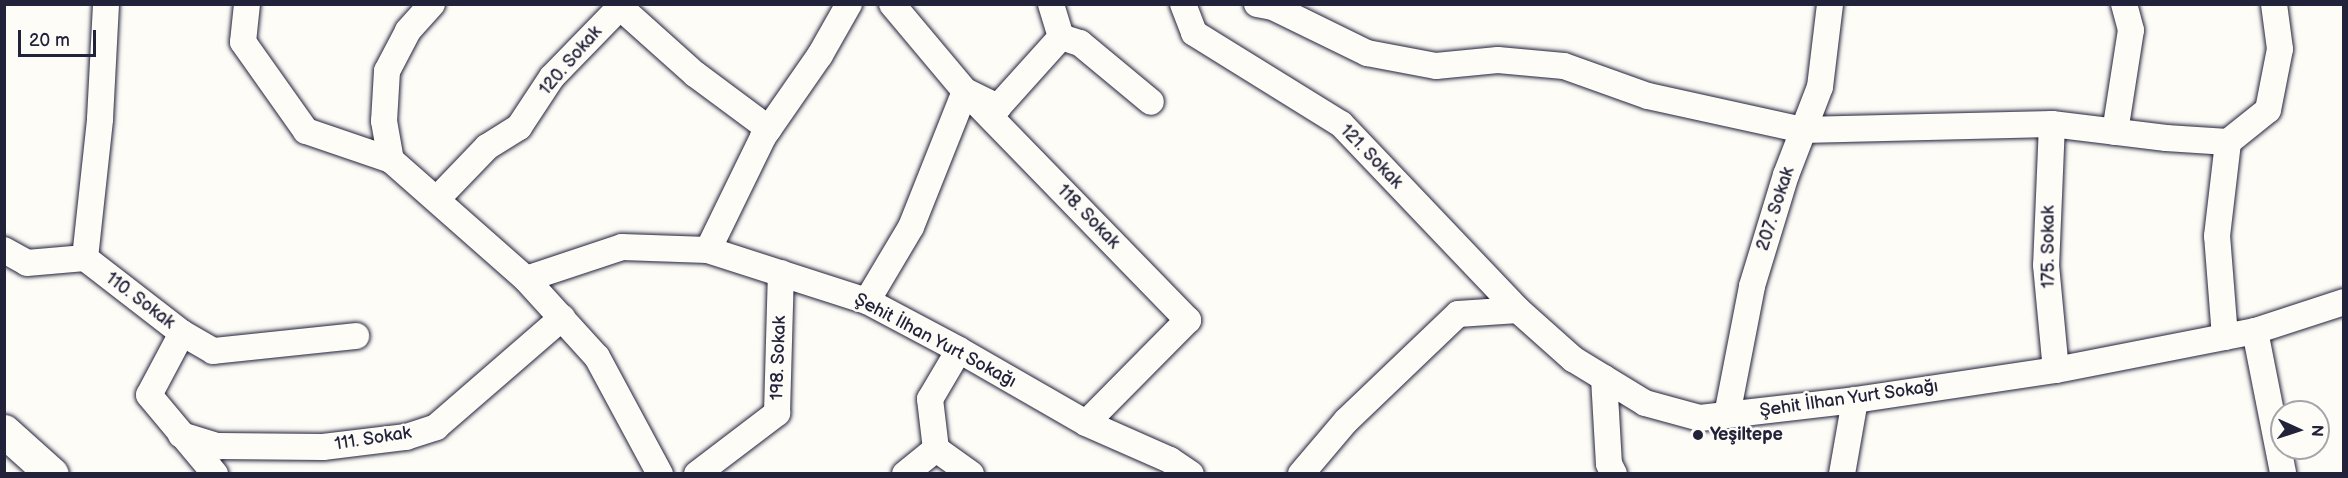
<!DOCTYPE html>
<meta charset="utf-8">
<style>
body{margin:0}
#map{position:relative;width:2348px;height:478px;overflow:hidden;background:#fdfcf7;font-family:"Balsamiq Sans",sans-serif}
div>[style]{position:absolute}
.roads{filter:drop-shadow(0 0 2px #22223b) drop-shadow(0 0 2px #22223b)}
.minor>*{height:26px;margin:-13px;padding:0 13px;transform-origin:13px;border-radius:13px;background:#fdfcf7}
.tertiary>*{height:33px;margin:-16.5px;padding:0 16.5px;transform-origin:16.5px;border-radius:16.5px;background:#fdfcf7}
.dots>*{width:16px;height:16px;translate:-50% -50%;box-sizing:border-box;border:3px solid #fdfcf7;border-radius:50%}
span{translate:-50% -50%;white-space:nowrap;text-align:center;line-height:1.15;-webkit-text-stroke:5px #fdfcf7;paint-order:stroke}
.street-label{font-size:18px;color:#22223b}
.poi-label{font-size:18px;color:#22223b;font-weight:700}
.left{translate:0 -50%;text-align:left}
.frame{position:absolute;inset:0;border:6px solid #22223b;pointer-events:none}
.north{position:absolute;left:2270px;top:400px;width:60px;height:60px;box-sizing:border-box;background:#fdfcf7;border:2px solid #a5a5ac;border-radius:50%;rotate:93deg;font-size:16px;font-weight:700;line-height:24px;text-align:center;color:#22223b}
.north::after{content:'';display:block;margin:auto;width:21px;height:27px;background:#22223b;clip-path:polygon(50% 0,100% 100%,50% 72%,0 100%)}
.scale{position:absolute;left:18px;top:30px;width:78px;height:27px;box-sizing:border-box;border:3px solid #22223b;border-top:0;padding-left:8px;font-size:18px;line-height:21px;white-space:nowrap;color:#22223b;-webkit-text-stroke:4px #fdfcf7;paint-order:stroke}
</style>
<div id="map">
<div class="roads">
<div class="minor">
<div style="left:247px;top:4px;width:38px;rotate:96deg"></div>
<div style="left:243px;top:42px;width:109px;rotate:54.7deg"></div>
<div style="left:306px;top:131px;width:90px;rotate:18.8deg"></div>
<div style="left:432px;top:4px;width:36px;rotate:132deg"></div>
<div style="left:408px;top:31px;width:45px;rotate:117.7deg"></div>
<div style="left:387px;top:71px;width:50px;rotate:93.4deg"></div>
<div style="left:384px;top:121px;width:40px;rotate:80deg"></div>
<div style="left:391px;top:160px;width:180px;rotate:41.4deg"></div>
<div style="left:526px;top:279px;width:105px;rotate:47.7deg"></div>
<div style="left:597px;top:357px;width:133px;rotate:61.7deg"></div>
<div style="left:892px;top:4px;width:114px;rotate:50deg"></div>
<div style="left:965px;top:91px;width:320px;rotate:45.8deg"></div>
<div style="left:1188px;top:320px;width:145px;rotate:134.7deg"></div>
<div style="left:1183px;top:4px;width:31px;rotate:69deg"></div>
<div style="left:1194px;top:33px;width:173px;rotate:31.8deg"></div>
<div style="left:1341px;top:124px;width:257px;rotate:46.4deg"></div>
<div style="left:1257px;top:4px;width:16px;rotate:11deg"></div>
<div style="left:1273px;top:7px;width:105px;rotate:26.1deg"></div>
<div style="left:1367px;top:53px;width:70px;rotate:10.7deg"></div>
<div style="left:1436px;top:66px;width:62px;rotate:-5.5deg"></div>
<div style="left:1498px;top:60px;width:66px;rotate:5.2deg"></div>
<div style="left:1564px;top:66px;width:89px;rotate:19.7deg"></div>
<div style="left:1648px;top:96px;width:158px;rotate:12.4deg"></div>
<div style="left:1802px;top:130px;width:250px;rotate:-1.4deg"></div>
<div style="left:2052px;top:124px;width:115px;rotate:7deg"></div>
<div style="left:2166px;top:138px;width:62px;rotate:3.7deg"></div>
<div style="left:2228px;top:142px;width:51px;rotate:-38.7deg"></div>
<div style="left:2268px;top:110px;width:62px;rotate:-78.9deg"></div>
<div style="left:2280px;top:49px;width:45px;rotate:-97.6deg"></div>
<div style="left:1061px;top:37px;width:20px;rotate:18deg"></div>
<div style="left:1080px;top:43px;width:92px;rotate:39.7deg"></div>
<div style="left:2052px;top:124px;width:141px;rotate:92.4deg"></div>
<div style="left:2046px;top:265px;width:105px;rotate:84.6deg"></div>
<div style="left:2115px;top:132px;width:103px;rotate:-81.1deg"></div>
<div style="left:2131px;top:30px;width:27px;rotate:-105deg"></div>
<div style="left:437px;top:199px;width:72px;rotate:-46.1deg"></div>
<div style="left:487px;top:147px;width:38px;rotate:-32deg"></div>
<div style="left:519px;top:127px;width:60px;rotate:-56.6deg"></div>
<div style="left:552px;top:77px;width:98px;rotate:-45.8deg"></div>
<div style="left:620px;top:7px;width:101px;rotate:41.8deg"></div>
<div style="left:695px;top:74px;width:92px;rotate:36.6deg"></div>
<div style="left:4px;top:250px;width:26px;rotate:29deg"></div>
<div style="left:27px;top:263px;width:58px;rotate:-4.9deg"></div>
<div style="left:85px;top:258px;width:123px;rotate:37.7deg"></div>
<div style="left:182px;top:333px;width:70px;rotate:118deg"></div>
<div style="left:149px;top:395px;width:103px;rotate:50.1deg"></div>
<div style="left:708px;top:250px;width:126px;rotate:-64deg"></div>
<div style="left:763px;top:137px;width:100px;rotate:-55.2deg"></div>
<div style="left:820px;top:55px;width:59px;rotate:-60.4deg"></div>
<div style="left:85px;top:258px;width:140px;rotate:-83.8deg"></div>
<div style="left:100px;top:119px;width:115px;rotate:-87deg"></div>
<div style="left:526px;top:279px;width:101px;rotate:-18.4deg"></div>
<div style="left:622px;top:247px;width:86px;rotate:2deg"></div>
<div style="left:708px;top:250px;width:167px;rotate:17.8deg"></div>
<div style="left:867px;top:301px;width:104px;rotate:28deg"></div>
<div style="left:959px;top:350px;width:146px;rotate:29.9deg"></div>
<div style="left:1086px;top:423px;width:92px;rotate:23.8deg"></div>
<div style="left:1170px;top:460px;width:25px;rotate:34deg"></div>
<div style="left:867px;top:301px;width:86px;rotate:-59.3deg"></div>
<div style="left:911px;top:227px;width:146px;rotate:-68.3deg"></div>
<div style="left:965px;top:91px;width:37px;rotate:26deg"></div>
<div style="left:998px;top:107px;width:94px;rotate:-48deg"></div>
<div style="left:1061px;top:37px;width:34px;rotate:-107deg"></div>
<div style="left:2255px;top:331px;width:145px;rotate:78.8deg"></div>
<div style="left:182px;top:333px;width:36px;rotate:30deg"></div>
<div style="left:213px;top:351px;width:144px;rotate:-6deg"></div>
<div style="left:2225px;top:337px;width:101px;rotate:-94.5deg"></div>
<div style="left:2217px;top:236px;width:95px;rotate:-83.3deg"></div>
<div style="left:959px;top:350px;width:57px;rotate:120.6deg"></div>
<div style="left:930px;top:399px;width:50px;rotate:83.2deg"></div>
<div style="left:936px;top:449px;width:43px;rotate:35.5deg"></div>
<div style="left:1604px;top:378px;width:86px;rotate:86.7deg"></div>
<div style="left:1609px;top:464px;width:11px;rotate:63deg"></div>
<div style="left:1727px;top:415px;width:131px;rotate:-79deg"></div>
<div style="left:1752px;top:286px;width:116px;rotate:-73deg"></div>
<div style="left:1786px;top:175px;width:94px;rotate:-68.9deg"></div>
<div style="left:1820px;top:87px;width:84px;rotate:-83.1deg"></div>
<div style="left:181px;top:435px;width:39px;rotate:17deg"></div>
<div style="left:218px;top:446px;width:105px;rotate:0.5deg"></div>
<div style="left:323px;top:447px;width:84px;rotate:-6.9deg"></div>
<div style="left:406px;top:437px;width:32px;rotate:-18deg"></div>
<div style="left:436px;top:427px;width:167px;rotate:-40.9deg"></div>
<div style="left:697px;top:474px;width:101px;rotate:-37.3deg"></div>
<div style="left:777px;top:413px;width:140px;rotate:-88.4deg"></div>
<div style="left:905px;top:474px;width:40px;rotate:-39deg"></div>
<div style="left:1301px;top:474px;width:70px;rotate:-49.7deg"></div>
<div style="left:1346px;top:421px;width:155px;rotate:-43.7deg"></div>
<div style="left:1458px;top:314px;width:60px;rotate:-3.8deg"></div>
<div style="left:1518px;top:310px;width:74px;rotate:41.7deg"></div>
<div style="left:1573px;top:359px;width:84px;rotate:31.4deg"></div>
<div style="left:1645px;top:403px;width:57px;rotate:15.3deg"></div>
<div style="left:1700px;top:418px;width:156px;rotate:-6.6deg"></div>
<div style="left:1855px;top:400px;width:203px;rotate:-8.5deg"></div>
<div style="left:2056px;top:370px;width:203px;rotate:-11.1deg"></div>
<div style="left:2255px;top:331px;width:94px;rotate:-18deg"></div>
<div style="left:1842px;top:474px;width:75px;rotate:-80deg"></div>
</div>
<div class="tertiary">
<div style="left:4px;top:431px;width:64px;rotate:41.9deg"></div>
</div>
</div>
<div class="dots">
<div style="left:1698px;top:435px;background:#22223b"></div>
</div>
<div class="street-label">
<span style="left:571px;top:61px;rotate:-49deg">120. Sokak</span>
<span style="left:1371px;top:157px;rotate:46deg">121. Sokak</span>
<span style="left:1776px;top:209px;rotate:-72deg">207. Sokak</span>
<span style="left:1088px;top:217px;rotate:46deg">118. Sokak</span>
<span style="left:2049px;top:247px;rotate:-90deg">175. Sokak</span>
<span style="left:140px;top:301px;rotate:37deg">110. Sokak</span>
<span style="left:935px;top:341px;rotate:28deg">Şehit İlhan Yurt Sokağı</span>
<span style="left:779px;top:358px;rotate:-88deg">198. Sokak</span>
<span style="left:1849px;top:399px;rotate:-8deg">Şehit İlhan Yurt Sokağı</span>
<span style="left:373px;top:439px;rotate:-9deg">111. Sokak</span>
</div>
<div class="poi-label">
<span class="left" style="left:1710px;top:435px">Yeşiltepe</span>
</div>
<div class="frame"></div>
<div class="north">N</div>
<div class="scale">20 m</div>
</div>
